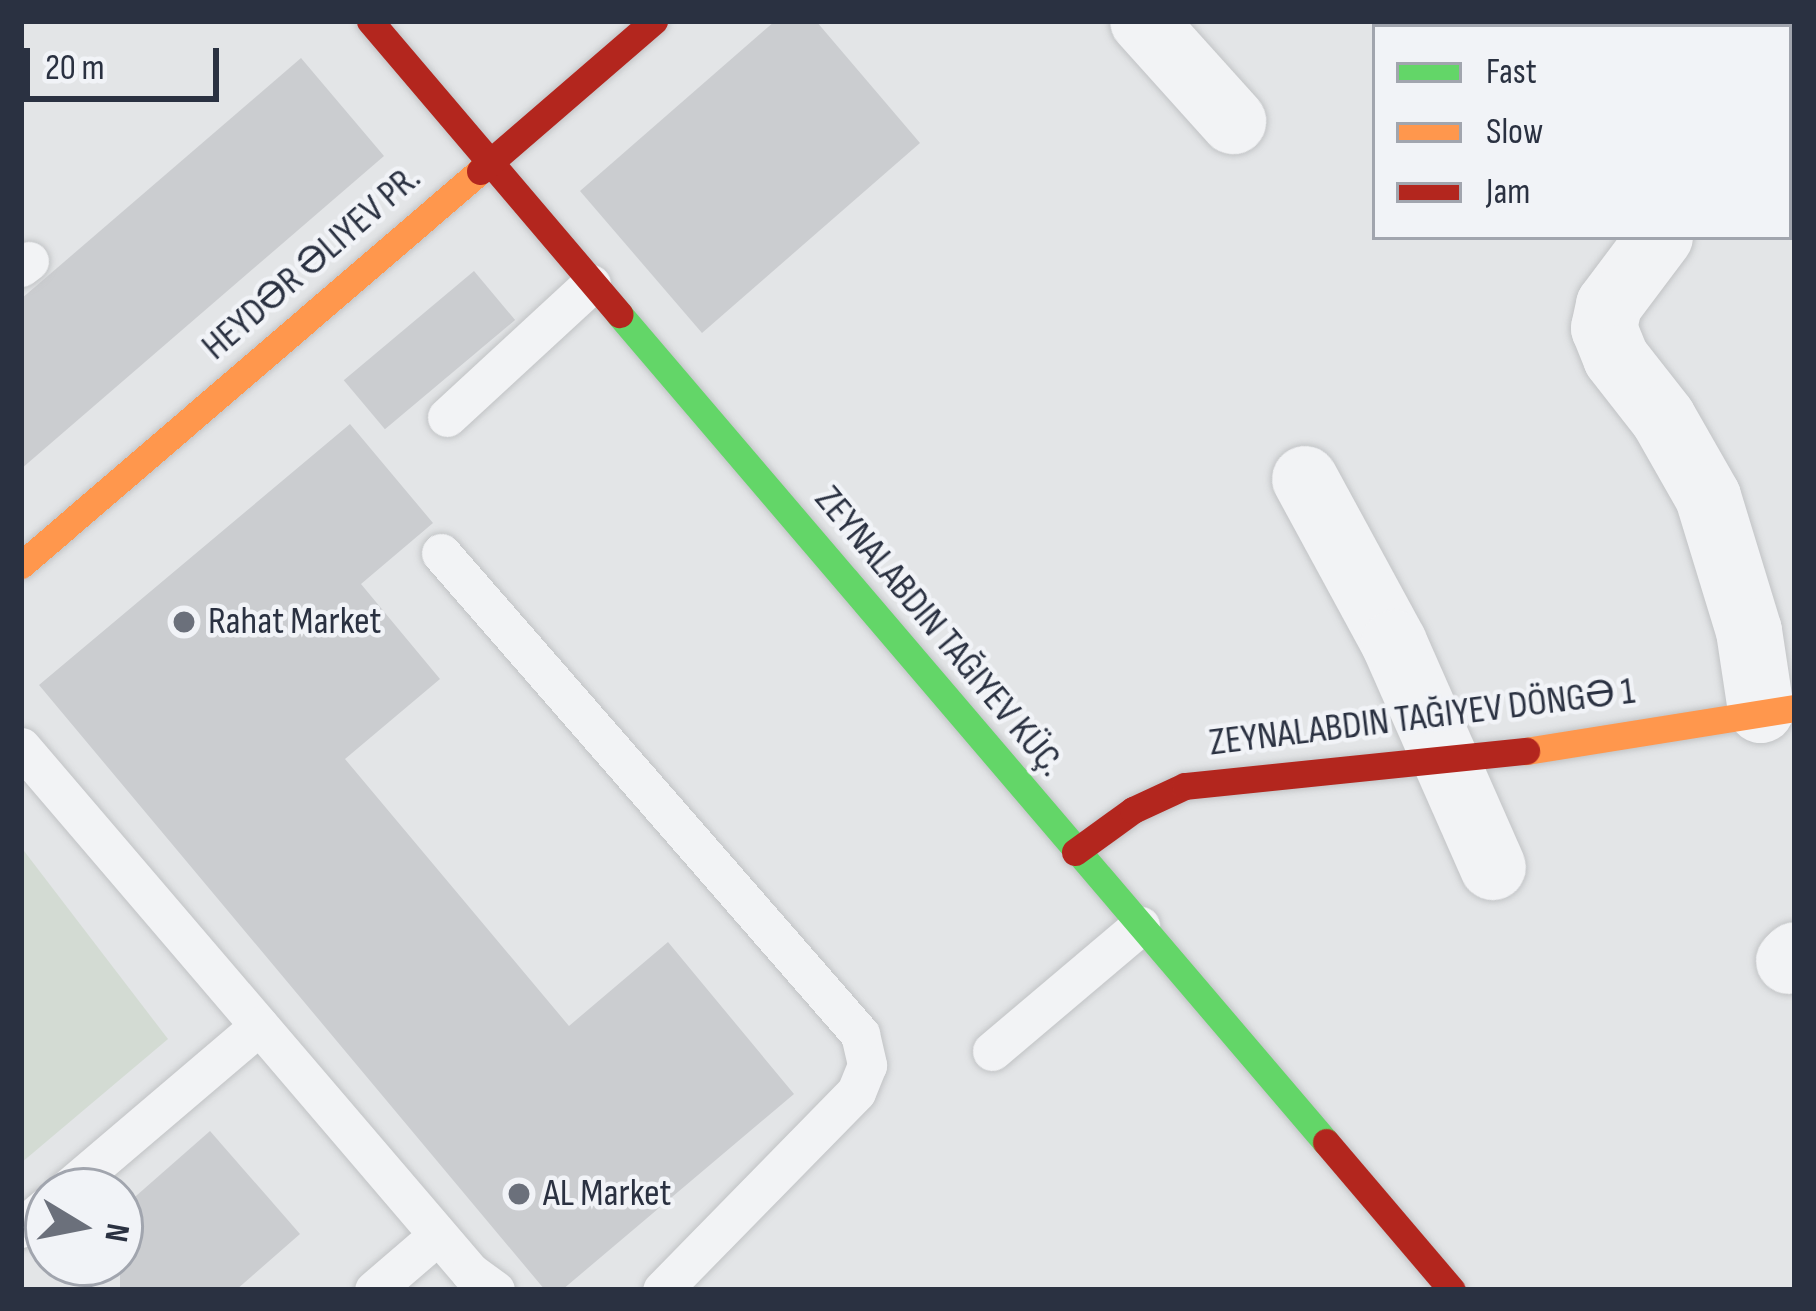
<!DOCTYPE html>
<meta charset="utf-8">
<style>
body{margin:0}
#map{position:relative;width:1816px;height:1311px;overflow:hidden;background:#e3e5e7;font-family:"Sofia Sans Condensed",sans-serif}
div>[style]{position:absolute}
.green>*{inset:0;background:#d3dbd3}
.building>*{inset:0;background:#cbcdd0;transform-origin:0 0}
.roads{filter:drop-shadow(0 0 3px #c1c3c5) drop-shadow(0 0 3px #c1c3c5)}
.lane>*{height:39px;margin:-19.5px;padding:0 19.5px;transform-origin:19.5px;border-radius:19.5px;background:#f2f3f5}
.street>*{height:66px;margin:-33px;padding:0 33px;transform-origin:33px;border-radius:33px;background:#f2f3f5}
.fast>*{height:27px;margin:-13.5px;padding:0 13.5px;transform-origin:13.5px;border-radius:13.5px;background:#63d668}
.slow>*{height:27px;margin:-13.5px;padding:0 13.5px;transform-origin:13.5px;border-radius:13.5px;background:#ff974d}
.jam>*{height:27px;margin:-13.5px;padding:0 13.5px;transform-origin:13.5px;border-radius:13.5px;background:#b3261e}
.dots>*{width:33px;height:33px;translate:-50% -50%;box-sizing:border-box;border:6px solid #f1f3f7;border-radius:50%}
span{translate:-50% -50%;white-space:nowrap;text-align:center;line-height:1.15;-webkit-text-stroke:9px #f1f3f7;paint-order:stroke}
.street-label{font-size:39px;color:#2a3141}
.poi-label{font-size:39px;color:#2a3141}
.left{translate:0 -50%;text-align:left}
.frame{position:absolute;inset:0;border:24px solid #2a3141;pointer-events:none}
.legend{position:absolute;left:1372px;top:24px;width:420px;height:216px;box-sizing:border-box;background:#f1f3f7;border:3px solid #a1a5ae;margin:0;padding:15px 21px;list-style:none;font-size:36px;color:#2a3141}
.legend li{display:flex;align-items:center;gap:24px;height:60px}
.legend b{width:60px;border:3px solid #a1a5ae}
.north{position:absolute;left:24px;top:1167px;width:120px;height:120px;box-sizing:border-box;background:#f1f3f7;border:3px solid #a1a5ae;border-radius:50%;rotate:100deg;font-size:33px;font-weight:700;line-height:48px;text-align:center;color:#2a3141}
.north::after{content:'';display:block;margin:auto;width:42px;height:54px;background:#6b707b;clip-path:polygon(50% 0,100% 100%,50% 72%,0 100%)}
.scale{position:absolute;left:24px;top:48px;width:195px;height:54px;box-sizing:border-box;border:6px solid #2a3141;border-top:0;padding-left:15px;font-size:36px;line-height:42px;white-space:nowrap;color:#2a3141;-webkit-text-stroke:9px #f1f3f7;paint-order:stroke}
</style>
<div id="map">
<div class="green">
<div style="clip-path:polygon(21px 847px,168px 1039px,21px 1163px)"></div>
</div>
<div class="building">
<div style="clip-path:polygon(775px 21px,816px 21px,920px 143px,702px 333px,580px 191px)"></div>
<div style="clip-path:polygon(301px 58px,384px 156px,21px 469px,21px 299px)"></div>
<div style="left:474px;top:271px;width:64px;height:170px;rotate:50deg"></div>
<div style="clip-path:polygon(350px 424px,433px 523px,361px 584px,440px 679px,345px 759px,569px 1026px,668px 942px,794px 1094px,562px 1290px,545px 1290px,39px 685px)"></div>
<div style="clip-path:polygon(210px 1131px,300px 1234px,236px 1290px,120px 1290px,120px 1210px)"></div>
</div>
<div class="roads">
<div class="lane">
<div style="left:21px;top:267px;width:10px;rotate:-37deg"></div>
<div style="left:447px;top:417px;width:196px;rotate:-42.7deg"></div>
<div style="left:441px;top:553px;width:638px;rotate:48.94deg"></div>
<div style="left:860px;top:1034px;width:32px;rotate:77deg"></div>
<div style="left:867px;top:1065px;width:29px;rotate:112deg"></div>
<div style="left:856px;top:1092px;width:277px;rotate:134.4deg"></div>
<div style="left:21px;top:747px;width:691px;rotate:49.46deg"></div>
<div style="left:470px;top:1272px;width:31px;rotate:36deg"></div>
<div style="left:992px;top:1051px;width:194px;rotate:-40.2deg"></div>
<div style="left:65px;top:1191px;width:255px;rotate:-40.4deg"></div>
<div style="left:21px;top:1228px;width:35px;rotate:-40deg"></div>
<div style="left:374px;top:1290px;width:84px;rotate:-40.7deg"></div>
</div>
<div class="street">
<div style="left:1143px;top:21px;width:135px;rotate:48deg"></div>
<div style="left:1660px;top:237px;width:85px;rotate:126.9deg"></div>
<div style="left:1609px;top:305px;width:24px;rotate:102deg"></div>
<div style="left:1604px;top:328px;width:32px;rotate:68deg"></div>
<div style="left:1616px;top:358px;width:76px;rotate:51.9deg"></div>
<div style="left:1663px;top:418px;width:91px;rotate:60.3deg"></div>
<div style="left:1708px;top:497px;width:140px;rotate:73deg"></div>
<div style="left:1749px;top:631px;width:80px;rotate:81.4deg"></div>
<div style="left:1305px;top:479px;width:187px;rotate:61.5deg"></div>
<div style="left:1394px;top:643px;width:245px;rotate:66.2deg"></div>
<div style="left:1789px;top:961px;width:8px;rotate:-45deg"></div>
</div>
<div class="fast">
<div style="left:619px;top:314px;width:1089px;rotate:49.51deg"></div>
</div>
<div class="slow">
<div style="left:21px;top:565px;width:605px;rotate:-40.64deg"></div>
<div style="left:1526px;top:751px;width:272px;rotate:-9.1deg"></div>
</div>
<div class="jam">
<div style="left:370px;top:21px;width:385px;rotate:49.6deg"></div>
<div style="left:480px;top:171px;width:230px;rotate:-40.8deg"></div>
<div style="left:1075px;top:852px;width:72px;rotate:-35.9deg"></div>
<div style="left:1133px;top:810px;width:57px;rotate:-24.8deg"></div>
<div style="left:1185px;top:786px;width:343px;rotate:-5.9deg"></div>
<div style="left:1326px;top:1142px;width:194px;rotate:49.6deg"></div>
</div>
</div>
<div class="dots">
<div style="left:184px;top:622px;background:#6b707b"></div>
<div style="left:519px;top:1194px;background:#6b707b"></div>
</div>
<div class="street-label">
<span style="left:312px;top:263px;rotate:-41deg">HEYDƏR ƏLIYEV PR.</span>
<span style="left:939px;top:632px;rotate:50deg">ZEYNALABDIN TAĞIYEV KÜÇ.</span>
<span style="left:1422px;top:718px;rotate:-7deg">ZEYNALABDIN TAĞIYEV DÖNGƏ 1</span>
</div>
<div class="poi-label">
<span class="left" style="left:208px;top:622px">Rahat Market</span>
<span class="left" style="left:543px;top:1194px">AL Market</span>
</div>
<div class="frame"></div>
<ul class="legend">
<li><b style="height:15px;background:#63d668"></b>Fast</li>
<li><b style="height:15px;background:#ff974d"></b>Slow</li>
<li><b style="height:15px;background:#b3261e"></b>Jam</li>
</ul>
<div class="north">N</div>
<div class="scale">20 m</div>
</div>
